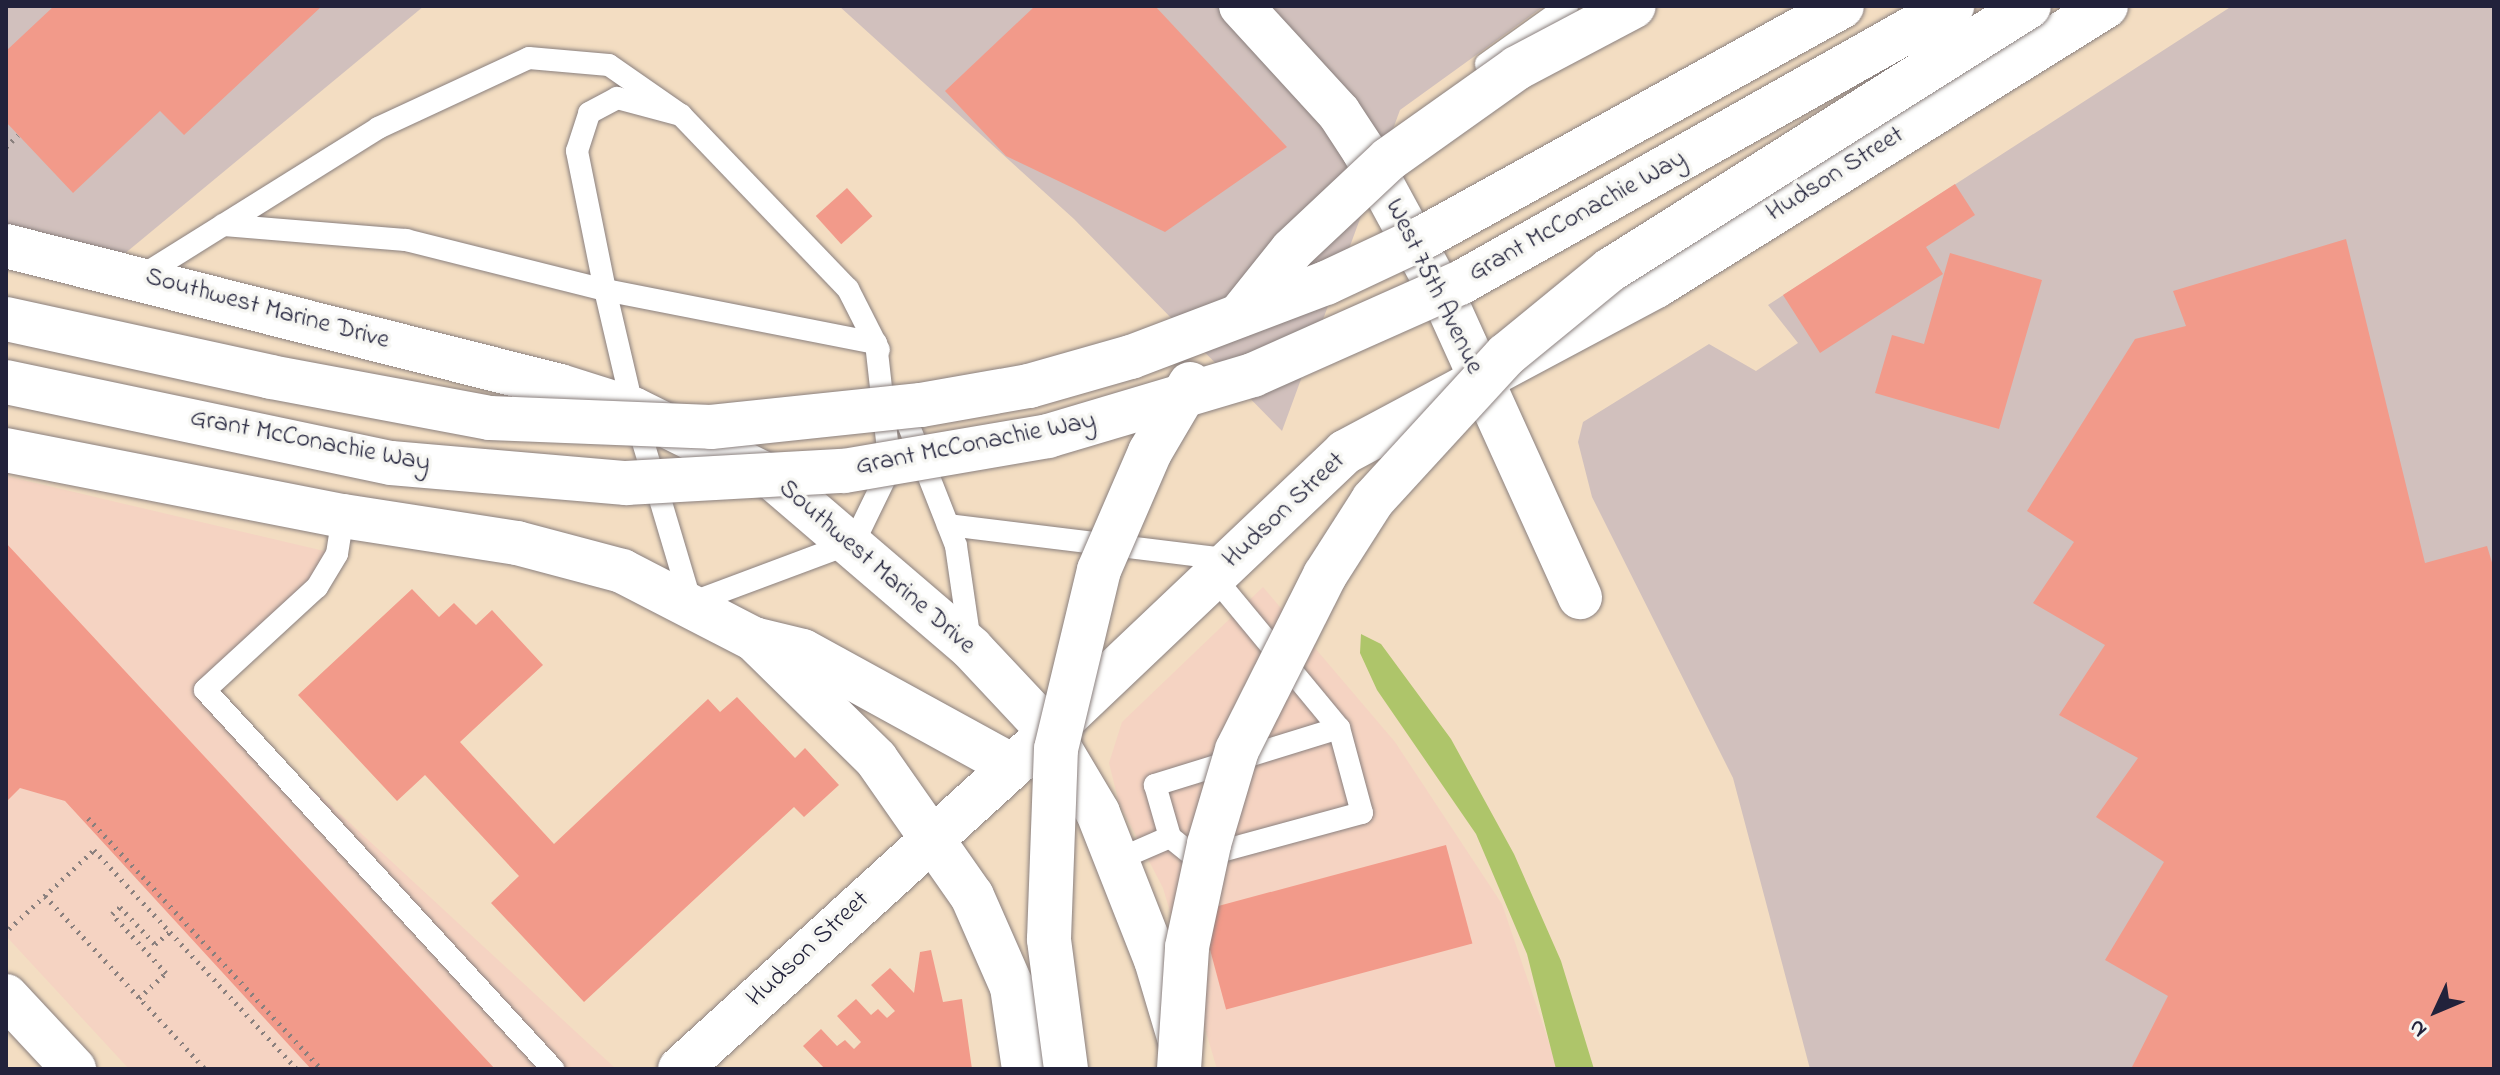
<!DOCTYPE html>
<style>
body{margin:0}
#map{position:relative;width:2500px;height:1075px;overflow:hidden;background:#f3ddc2;font-family:"Indie Flower",sans-serif}
div>[style]{position:absolute}
.built>*{inset:0;background:#f5d3c2}
.industrial>*{inset:0;background:#d1c0bd}
.green>*{inset:0;background:#aec56a}
.building>*{inset:0;background:#f29a8a;transform-origin:0 0}
.path>*{height:5px;margin-top:-2.5px;transform-origin:0;background:repeating-linear-gradient(90deg,#8a807e 0 2px,transparent 0 8px)}
.roads{filter:drop-shadow(0 0 2px #8a807e) drop-shadow(0 0 2px #8a807e)}
.service>*{height:22px;margin:-11px;padding:0 11px;transform-origin:11px;border-radius:11px;background:#fff}
.minor>*{height:44px;margin:-22px;padding:0 22px;transform-origin:22px;border-radius:22px;background:#fff}
.tertiary>*{height:44px;margin:-22px;padding:0 22px;transform-origin:22px;border-radius:22px;background:#fff}
.primary>*{height:44px;margin:-22px;padding:0 22px;transform-origin:22px;border-radius:22px;background:#fff}
.bridges{filter:drop-shadow(0 0 2px #8a807e) drop-shadow(0 0 2px #8a807e)}
.primary-bridge>*{height:44px;margin:-22px;padding:0 22px;transform-origin:22px;border-radius:22px;background:#fff}
span{translate:-50% -50%;white-space:nowrap;text-align:center;line-height:1.15;-webkit-text-stroke:7px #f6f6f2;paint-order:stroke}
.street-label{font-size:26px;color:#22223b}
.frame{position:absolute;inset:0;border:8px solid #22223b;pointer-events:none}
.north{position:absolute;left:2396px;top:971px;width:80px;height:80px;-webkit-text-stroke:6px #f6f6f2;paint-order:stroke;rotate:226deg;font-size:22px;font-weight:700;line-height:32px;text-align:center;color:#22223b}
.north::after{content:'';display:block;margin:auto;width:28px;height:36px;background:#22223b;clip-path:polygon(50% 0,100% 100%,50% 72%,0 100%)}
</style>
<div id="map">
<div class="built">
<div style="clip-path:polygon(6px 476px,337px 554px,206px 690px,615px 1068px,129px 1069px,6px 936px)"></div>
<div style="clip-path:polygon(1263px 587px,1395px 742px,1502px 904px,1558px 1069px,1217px 1069px,1163px 888px,1119px 803px,1109px 763px,1122px 722px)"></div>
</div>
<div class="industrial">
<div style="clip-path:polygon(6px 6px,424px 6px,123px 255px,6px 227px)"></div>
<div style="clip-path:polygon(839px 6px,1544px 6px,1400px 110px,1282px 431px,1074px 219px)"></div>
<div style="clip-path:polygon(2232px 6px,2494px 6px,2494px 1069px,1810px 1069px,1733px 778px,1592px 497px,1578px 442px,1583px 422px,1709px 344px,1756px 371px,1798px 343px,1768px 305px)"></div>
</div>
<div class="green">
<div style="clip-path:polygon(1361px 634px,1381px 644px,1451px 739px,1514px 854px,1561px 961px,1594px 1069px,1556px 1069px,1527px 954px,1476px 834px,1377px 690px,1360px 653px)"></div>
</div>
<div class="building">
<div style="clip-path:polygon(54px 6px,322px 6px,184px 135px,160px 111px,73px 193px,6px 122px,6px 51px)"></div>
<div style="clip-path:polygon(1035px 6px,1155px 6px,1287px 147px,1165px 232px,1006px 156px,945px 91px)"></div>
<div style="clip-path:polygon(1955px 184px,1975px 215px,1926px 247px,1943px 274px,1820px 353px,1783px 295px)"></div>
<div style="left:847px;top:188px;width:38px;height:42px;rotate:48deg"></div>
<div style="clip-path:polygon(2346px 239px,2425px 563px,2487px 546px,2494px 569px,2494px 1069px,2136px 1069px,2132px 1067px,2168px 996px,2105px 960px,2164px 862px,2096px 817px,2138px 758px,2059px 715px,2105px 645px,2033px 603px,2074px 542px,2027px 511px,2135px 339px,2186px 326px,2173px 291px)"></div>
<div style="clip-path:polygon(1950px 253px,2042px 280px,1999px 429px,1875px 393px,1892px 335px,1924px 344px)"></div>
<div style="clip-path:polygon(6px 543px,495px 1069px,311px 1069px,65px 801px,20px 788px,6px 802px)"></div>
<div style="clip-path:polygon(412px 589px,439px 617px,454px 603px,476px 625px,492px 610px,543px 665px,460px 742px,554px 844px,708px 699px,720px 712px,737px 697px,795px 758px,805px 748px,839px 785px,804px 817px,794px 807px,584px 1002px,491px 903px,519px 876px,425px 775px,397px 801px,298px 695px)"></div>
<div style="left:1446px;top:845px;width:102px;height:255px;rotate:75deg"></div>
<div style="clip-path:polygon(931px 950px,943px 1002px,962px 999px,972px 1069px,825px 1069px,803px 1046px,821px 1029px,837px 1046px,845px 1040px,854px 1049px,861px 1042px,837px 1016px,856px 999px,871px 1015px,878px 1009px,887px 1018px,895px 1011px,871px 985px,890px 968px,914px 993px,920px 952px)"></div>
</div>
<div class="path">
<div style="left:6px;top:147px;width:17px;rotate:-45deg"></div>
<div style="left:88px;top:818px;width:342px;rotate:47.1deg"></div>
<div style="left:45px;top:896px;width:236px;rotate:47.2deg"></div>
<div style="left:9px;top:929px;width:116px;rotate:-42.9deg"></div>
<div style="left:94px;top:850px;width:299px;rotate:47.2deg"></div>
<div style="left:139px;top:998px;width:37px;rotate:-43deg"></div>
<div style="left:166px;top:973px;width:80px;rotate:-132.5deg"></div>
<div style="left:112px;top:914px;width:11px;rotate:-41deg"></div>
<div style="left:120px;top:907px;width:51px;rotate:46.6deg"></div>
<div style="left:155px;top:944px;width:19px;rotate:-39deg"></div>
</div>
<div class="roads">
<div class="service">
<div style="left:1486px;top:64px;width:100px;rotate:-35.6deg"></div>
<div style="left:223px;top:225px;width:184px;rotate:4.7deg"></div>
<div style="left:406px;top:240px;width:205px;rotate:14.1deg"></div>
<div style="left:605px;top:290px;width:276px;rotate:11.1deg"></div>
<div style="left:876px;top:343px;width:126px;rotate:83.6deg"></div>
<div style="left:890px;top:468px;width:82px;rotate:115.9deg"></div>
<div style="left:854px;top:542px;width:174px;rotate:159.5deg"></div>
<div style="left:691px;top:603px;width:202px;rotate:-106.6deg"></div>
<div style="left:633px;top:409px;width:122px;rotate:-103.2deg"></div>
<div style="left:605px;top:290px;width:142px;rotate:-101.4deg"></div>
<div style="left:577px;top:151px;width:40px;rotate:-72deg"></div>
<div style="left:589px;top:113px;width:32px;rotate:-28deg"></div>
<div style="left:617px;top:98px;width:66px;rotate:14.9deg"></div>
<div style="left:140px;top:277px;width:281px;rotate:-32deg"></div>
<div style="left:378px;top:128px;width:166px;rotate:-24.9deg"></div>
<div style="left:529px;top:58px;width:80px;rotate:5deg"></div>
<div style="left:609px;top:65px;width:88px;rotate:34.8deg"></div>
<div style="left:681px;top:115px;width:241px;rotate:46.2deg"></div>
<div style="left:848px;top:289px;width:68px;rotate:63.1deg"></div>
<div style="left:899px;top:401px;width:156px;rotate:68.5deg"></div>
<div style="left:956px;top:546px;width:97px;rotate:81.7deg"></div>
<div style="left:343px;top:516px;width:38px;rotate:99deg"></div>
<div style="left:337px;top:554px;width:39px;rotate:121deg"></div>
<div style="left:317px;top:587px;width:152px;rotate:137.4deg"></div>
<div style="left:205px;top:690px;width:515px;rotate:47.44deg"></div>
<div style="left:948px;top:525px;width:286px;rotate:7deg"></div>
<div style="left:1214px;top:577px;width:196px;rotate:50.4deg"></div>
<div style="left:1117px;top:860px;width:58px;rotate:-23.5deg"></div>
<div style="left:1170px;top:837px;width:33px;rotate:39deg"></div>
<div style="left:1196px;top:858px;width:172px;rotate:-15.2deg"></div>
<div style="left:1362px;top:813px;width:88px;rotate:-105.1deg"></div>
<div style="left:1339px;top:728px;width:193px;rotate:162.8deg"></div>
<div style="left:1155px;top:785px;width:54px;rotate:73.9deg"></div>
</div>
<div class="minor">
<div style="left:1241px;top:6px;width:145px;rotate:47.5deg"></div>
<div style="left:1339px;top:113px;width:45px;rotate:56.7deg"></div>
<div style="left:1364px;top:151px;width:174px;rotate:61.5deg"></div>
<div style="left:1447px;top:304px;width:322px;rotate:65.6deg"></div>
<div style="left:1050px;top:732px;width:407px;rotate:-43.5deg"></div>
<div style="left:1345px;top:452px;width:353px;rotate:-28.1deg"></div>
<div style="left:1656px;top:286px;width:530px;rotate:-31.89deg"></div>
<div style="left:6px;top:996px;width:100px;rotate:47deg"></div>
</div>
<div class="tertiary">
<div style="left:680px;top:1069px;width:500px;rotate:-42.33deg"></div>
</div>
<div class="primary">
<div style="left:6px;top:246px;width:571px;rotate:14.18deg"></div>
<div style="left:560px;top:386px;width:77px;rotate:17.5deg"></div>
<div style="left:633px;top:409px;width:157px;rotate:26.4deg"></div>
<div style="left:774px;top:479px;width:260px;rotate:40.6deg"></div>
<div style="left:971px;top:648px;width:115px;rotate:46.8deg"></div>
<div style="left:1050px;top:732px;width:94px;rotate:59.3deg"></div>
<div style="left:1098px;top:813px;width:158px;rotate:68.5deg"></div>
<div style="left:1156px;top:960px;width:80px;rotate:73.4deg"></div>
<div style="left:6px;top:450px;width:343px;rotate:11.1deg"></div>
<div style="left:343px;top:516px;width:176px;rotate:8.8deg"></div>
<div style="left:517px;top:543px;width:109px;rotate:14.9deg"></div>
<div style="left:622px;top:571px;width:148px;rotate:27.3deg"></div>
<div style="left:754px;top:639px;width:171px;rotate:44.5deg"></div>
<div style="left:876px;top:759px;width:167px;rotate:55deg"></div>
<div style="left:972px;top:896px;width:99px;rotate:66.3deg"></div>
<div style="left:1012px;top:987px;width:83px;rotate:81.7deg"></div>
<div style="left:754px;top:639px;width:50px;rotate:13.8deg"></div>
<div style="left:803px;top:651px;width:239px;rotate:28.8deg"></div>
</div>
</div>
<div class="bridges">
<div class="primary-bridge">
<div style="left:1240px;top:315px;width:83px;rotate:-51.3deg"></div>
<div style="left:1292px;top:250px;width:133px;rotate:-43.2deg"></div>
<div style="left:1389px;top:159px;width:157px;rotate:-35.4deg"></div>
<div style="left:1517px;top:68px;width:132px;rotate:-27.9deg"></div>
<div style="left:6px;top:319px;width:271px;rotate:12.3deg"></div>
<div style="left:271px;top:377px;width:223px;rotate:10.6deg"></div>
<div style="left:490px;top:418px;width:221px;rotate:2.3deg"></div>
<div style="left:711px;top:427px;width:211px;rotate:-6deg"></div>
<div style="left:921px;top:405px;width:110px;rotate:-10deg"></div>
<div style="left:1029px;top:386px;width:106px;rotate:-15.9deg"></div>
<div style="left:1131px;top:357px;width:209px;rotate:-20.8deg"></div>
<div style="left:1326px;top:283px;width:110px;rotate:-25.2deg"></div>
<div style="left:1426px;top:236px;width:475px;rotate:-28.9deg"></div>
<div style="left:6px;top:382px;width:393px;rotate:11.9deg"></div>
<div style="left:391px;top:463px;width:236px;rotate:4.9deg"></div>
<div style="left:626px;top:483px;width:218px;rotate:-3.2deg"></div>
<div style="left:844px;top:471px;width:207px;rotate:-9.7deg"></div>
<div style="left:1048px;top:436px;width:214px;rotate:-16.6deg"></div>
<div style="left:1253px;top:375px;width:227px;rotate:-24deg"></div>
<div style="left:1460px;top:283px;width:565px;rotate:-29.38deg"></div>
<div style="left:1066px;top:1069px;width:131px;rotate:-97.5deg"></div>
<div style="left:1049px;top:939px;width:190px;rotate:-87.9deg"></div>
<div style="left:1056px;top:749px;width:184px;rotate:-76.5deg"></div>
<div style="left:1099px;top:570px;width:129px;rotate:-66.6deg"></div>
<div style="left:1150px;top:452px;width:79px;rotate:-59.5deg"></div>
<div style="left:1179px;top:1069px;width:122px;rotate:-86.2deg"></div>
<div style="left:1187px;top:947px;width:105px;rotate:-77.9deg"></div>
<div style="left:1209px;top:844px;width:98px;rotate:-73.4deg"></div>
<div style="left:1237px;top:750px;width:196px;rotate:-63.3deg"></div>
<div style="left:1325px;top:575px;width:89px;rotate:-57.4deg"></div>
<div style="left:1373px;top:500px;width:197px;rotate:-47.5deg"></div>
<div style="left:1506px;top:355px;width:134px;rotate:-39.3deg"></div>
<div style="left:1610px;top:270px;width:495px;rotate:-32.2deg"></div>
</div>
</div>
<div class="street-label">
<span style="left:1836px;top:175px;rotate:-32deg">Hudson Street</span>
<span style="left:1578px;top:217px;rotate:-29deg">Grant McConachie Way</span>
<span style="left:1433px;top:287px;rotate:64deg">West 75th Avenue</span>
<span style="left:267px;top:310px;rotate:15deg">Southwest Marine Drive</span>
<span style="left:310px;top:442px;rotate:11deg">Grant McConachie Way</span>
<span style="left:976px;top:445px;rotate:-11deg">Grant McConachie Way</span>
<span style="left:1285px;top:511px;rotate:-43deg">Hudson Street</span>
<span style="left:876px;top:568px;rotate:41deg">Southwest Marine Drive</span>
<span style="left:809px;top:950px;rotate:-43deg">Hudson Street</span>
</div>
<div class="frame"></div>
<div class="north">N</div>
</div>
